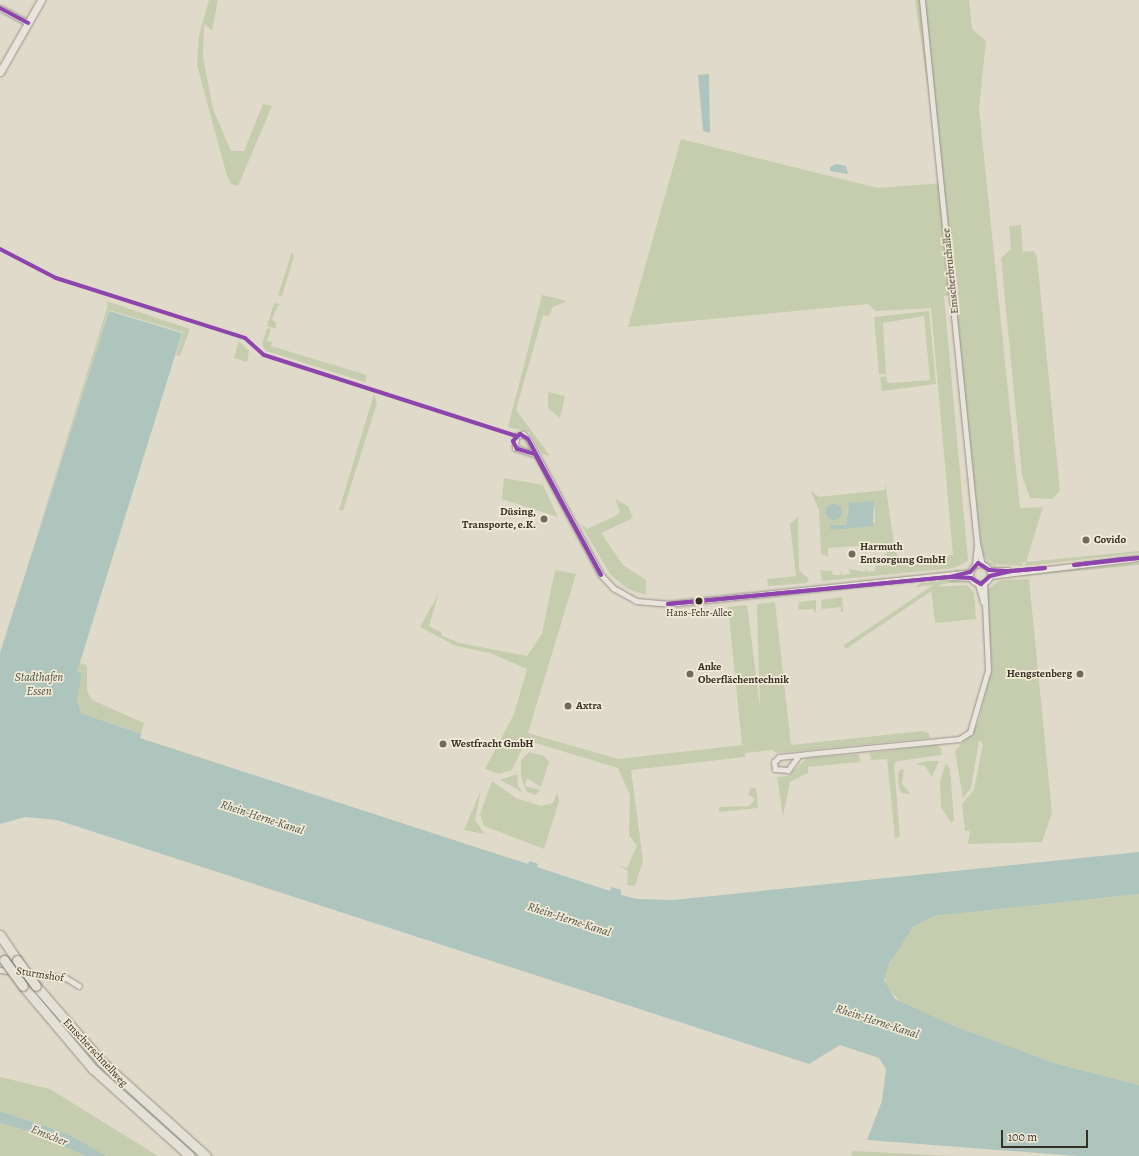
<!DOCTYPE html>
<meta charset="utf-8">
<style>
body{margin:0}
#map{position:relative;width:1139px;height:1156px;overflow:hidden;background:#e0daca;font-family:Alegreya,serif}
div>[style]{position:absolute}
.green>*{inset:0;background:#c6cdae;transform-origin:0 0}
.water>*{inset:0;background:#aec5bd}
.round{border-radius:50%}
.roads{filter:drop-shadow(0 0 1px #979289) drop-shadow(0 0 1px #979289)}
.street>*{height:5px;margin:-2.5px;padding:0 2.5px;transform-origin:2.5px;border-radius:2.5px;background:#e8e4dc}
.street>.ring{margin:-2.5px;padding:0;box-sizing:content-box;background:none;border:5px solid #e8e4dc;border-radius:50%}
.secondary>*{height:7px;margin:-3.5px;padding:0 3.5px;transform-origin:3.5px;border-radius:3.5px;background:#e8e4dc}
.highway>*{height:9px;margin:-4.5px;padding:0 4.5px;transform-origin:4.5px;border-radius:4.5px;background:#e3e0d6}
.bridges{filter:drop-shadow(0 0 1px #807b72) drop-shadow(0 0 1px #807b72)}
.highway-bridge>*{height:9px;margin:-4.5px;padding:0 4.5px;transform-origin:4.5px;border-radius:4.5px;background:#e3e0d6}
.bus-1>*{height:4px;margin:-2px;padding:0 2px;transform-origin:2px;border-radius:2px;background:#8e44ad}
.dots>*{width:11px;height:11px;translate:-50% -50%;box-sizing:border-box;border:2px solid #f1ead7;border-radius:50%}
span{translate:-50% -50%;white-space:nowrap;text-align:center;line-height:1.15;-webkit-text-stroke:3.5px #f1ead7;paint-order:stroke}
.bus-label{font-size:10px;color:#372e24}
.street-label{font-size:11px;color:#372e24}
.poi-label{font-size:11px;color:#372e24;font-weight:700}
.right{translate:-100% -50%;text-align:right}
.left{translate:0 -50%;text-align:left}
.water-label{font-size:12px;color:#4f5249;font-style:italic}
.scale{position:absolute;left:1001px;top:1130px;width:87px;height:18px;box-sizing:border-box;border:2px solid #372e24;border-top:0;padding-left:5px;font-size:12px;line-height:14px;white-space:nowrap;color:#372e24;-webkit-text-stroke:3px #f1ead7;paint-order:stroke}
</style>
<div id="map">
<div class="green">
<div style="clip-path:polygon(209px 0,218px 0,212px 31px,205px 24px,204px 27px,203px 57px,213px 109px,231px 151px,244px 151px,263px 104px,272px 106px,238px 186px,231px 184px,227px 176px,197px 65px,199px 36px)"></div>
<div style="clip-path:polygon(evenodd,915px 0,969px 0,972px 29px,986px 41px,979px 108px,1020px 508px,1043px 507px,1026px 562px,1012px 564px,1023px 563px,1022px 566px,995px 564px,996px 567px,989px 564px,984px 556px,991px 563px,995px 564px,982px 555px,954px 295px,944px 296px,968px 561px,954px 568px,822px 581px,820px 570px,832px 571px,833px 575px,840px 575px,842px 570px,842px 575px,850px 574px,849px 569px,866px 572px,865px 567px,868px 572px,875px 571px,875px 566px,888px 565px,888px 556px,883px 554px,887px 553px,887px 544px,828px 548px,828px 557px,821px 553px,819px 510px,810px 490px,819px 497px,885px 490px,885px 482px,895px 551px,901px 560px,953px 555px,931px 308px,876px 311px,868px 304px,628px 327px,681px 139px,878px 188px,942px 183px,915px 0,848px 506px,875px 509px,875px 523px,830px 526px,846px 525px,848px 506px)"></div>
<div style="clip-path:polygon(1021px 225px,1023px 252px,1034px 251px,1037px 258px,1060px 491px,1052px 499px,1030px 498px,1022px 475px,1001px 258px,1011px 249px,1009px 226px)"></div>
<div style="clip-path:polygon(292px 252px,294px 256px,282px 296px,278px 295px)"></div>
<div style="clip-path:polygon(542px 295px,567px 301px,553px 307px,549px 316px,543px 315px,516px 410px,550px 456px,542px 454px,529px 432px,508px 427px)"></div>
<div style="clip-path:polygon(106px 301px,190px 329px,180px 356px,176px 355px,183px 332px,109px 310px,31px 554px,108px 305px)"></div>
<div style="clip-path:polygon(274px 303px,283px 305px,278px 305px,272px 320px,276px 322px,276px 329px,267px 326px)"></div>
<div style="clip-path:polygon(929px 311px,936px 384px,882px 391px,880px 377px,886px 376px,887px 382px,892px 383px,930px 380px,924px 316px,883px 323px,886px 374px,879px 374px,874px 317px)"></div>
<div style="clip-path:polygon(267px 328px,271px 329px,267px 341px,272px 342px,271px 346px,367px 375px,365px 382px,266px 351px,262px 345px)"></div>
<div style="clip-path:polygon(239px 341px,249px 351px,247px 362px,234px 358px)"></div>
<div style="clip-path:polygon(548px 392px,565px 396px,560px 418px,548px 408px)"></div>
<div style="clip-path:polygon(374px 394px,377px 403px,343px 511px,339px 510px)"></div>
<div style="clip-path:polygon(504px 478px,543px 485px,558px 517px,502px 499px)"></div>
<div style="clip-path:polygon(615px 499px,628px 506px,633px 518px,601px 533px,623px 565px,646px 580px,646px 595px,628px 589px,610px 574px,580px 523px,587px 529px,615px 516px,620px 512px)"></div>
<div style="clip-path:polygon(798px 517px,799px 570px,809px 579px,807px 583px,768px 586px,767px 579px,796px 576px,790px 524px)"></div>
<div style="clip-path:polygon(1139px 551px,1139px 553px,1025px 566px,1026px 562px)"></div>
<div style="clip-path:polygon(1139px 563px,1139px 565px,1022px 576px,1023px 573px)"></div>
<div style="left:957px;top:569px;width:4px;height:137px;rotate:56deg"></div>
<div style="clip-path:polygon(555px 570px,576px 574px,528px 733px,618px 759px,742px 745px,728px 607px,747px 605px,760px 707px,757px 604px,775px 602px,791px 745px,922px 731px,929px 733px,930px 738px,777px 753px,772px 750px,745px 753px,745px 757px,631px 770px,643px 861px,635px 886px,627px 885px,628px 871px,618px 865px,627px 868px,637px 846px,629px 835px,630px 795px,618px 768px,519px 738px,530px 745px,512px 746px,522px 749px,512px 770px,499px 774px,485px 769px,514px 714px,527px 669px,490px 653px,456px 646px,420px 627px,439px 593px,429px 626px,441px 632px,442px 636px,460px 643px,527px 656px,542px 634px)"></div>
<div style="clip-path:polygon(1029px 579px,1052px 813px,1042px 842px,968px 844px,970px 831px,965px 831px,962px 804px,974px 790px,983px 744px,979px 740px,971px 788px,963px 798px,955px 751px,978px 724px,992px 666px,986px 591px,1000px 580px)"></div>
<div style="clip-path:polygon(961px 580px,960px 582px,915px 587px,921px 583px)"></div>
<div style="clip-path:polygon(967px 585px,974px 593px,976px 619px,935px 623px,931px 587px)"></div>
<div style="clip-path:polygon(842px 597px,843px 611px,840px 612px,842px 607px,822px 609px,821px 600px)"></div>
<div style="clip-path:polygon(816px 600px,816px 613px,813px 609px,798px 610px,799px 602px)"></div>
<div style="clip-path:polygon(79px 663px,87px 665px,87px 691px,92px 700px,144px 723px,141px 734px,81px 713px,77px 701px,82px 674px,77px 673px)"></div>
<div style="clip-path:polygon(936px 745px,941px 748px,942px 755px,898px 761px,894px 764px,900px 837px,895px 838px,887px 759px,871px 760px,870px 753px)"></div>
<div style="clip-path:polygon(529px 752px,544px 756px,549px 762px,541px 787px,527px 778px,525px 786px,540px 790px,536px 795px,527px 792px,524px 786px,521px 775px,521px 760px)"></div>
<div style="clip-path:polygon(859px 754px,860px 762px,808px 767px,808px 773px,790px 782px,783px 816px,777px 777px,788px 776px,807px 758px)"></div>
<div style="clip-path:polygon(928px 761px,939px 761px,932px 777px,925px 766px,915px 764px)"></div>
<div style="clip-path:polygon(946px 763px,950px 769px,954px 820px,951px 823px,941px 807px,940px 781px)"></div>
<div style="clip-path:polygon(901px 769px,904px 769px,902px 784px,911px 794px,902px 793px,899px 789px,898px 773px)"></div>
<div style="clip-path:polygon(517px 774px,518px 785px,522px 792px,500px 780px)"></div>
<div style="clip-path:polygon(492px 781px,516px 798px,541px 806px,553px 803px,557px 792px,559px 801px,544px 849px,484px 826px,480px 814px)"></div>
<div style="clip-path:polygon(751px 788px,756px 788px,758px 808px,719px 812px,719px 807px,749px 806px,755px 799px,748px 794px)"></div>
<div style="clip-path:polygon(481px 790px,475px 820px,485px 834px,464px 830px)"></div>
<div style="clip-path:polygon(1139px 894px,1139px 1085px,1054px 1063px,984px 1038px,904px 1005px,886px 987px,885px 973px,902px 941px,913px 927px,934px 916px)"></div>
<div style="clip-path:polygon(0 1077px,50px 1089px,158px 1156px,107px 1156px,68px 1134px,0 1111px)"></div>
<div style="clip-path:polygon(0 1123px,32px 1132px,85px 1156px,0 1156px)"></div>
<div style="clip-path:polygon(853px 1151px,953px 1156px,851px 1156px)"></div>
</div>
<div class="water">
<div style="clip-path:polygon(709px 74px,710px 133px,703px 131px,698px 75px)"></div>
<div style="clip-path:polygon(836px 164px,846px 166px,848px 174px,830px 171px,830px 167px)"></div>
<div style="clip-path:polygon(109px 311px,182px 333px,77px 672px,82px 674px,77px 701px,81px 713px,141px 734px,140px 738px,528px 864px,530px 861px,538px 864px,537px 867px,610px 891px,612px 887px,621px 890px,621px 895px,637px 899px,673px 900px,1139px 852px,1139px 894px,934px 916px,913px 927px,889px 964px,884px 980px,895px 999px,954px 1026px,1054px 1063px,1139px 1085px,1139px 1156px,1078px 1156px,867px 1140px,882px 1101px,886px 1069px,879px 1058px,840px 1045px,809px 1064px,57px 820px,25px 817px,0 824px,0 653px)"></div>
<div style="clip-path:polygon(874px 501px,873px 526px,831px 530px,830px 525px,846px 525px,849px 503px)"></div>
<div class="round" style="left:826px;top:504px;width:16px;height:16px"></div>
<div style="clip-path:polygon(0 1111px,68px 1134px,107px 1156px,85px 1156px,32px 1132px,0 1123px)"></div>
</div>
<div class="roads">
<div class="street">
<div style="left:922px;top:0;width:546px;rotate:84.22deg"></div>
<div style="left:977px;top:543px;width:22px;rotate:77deg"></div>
<div style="left:0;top:8px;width:32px;rotate:28deg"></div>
<div style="left:535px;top:454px;width:21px;rotate:-163deg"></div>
<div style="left:515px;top:448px;width:12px;rotate:-85deg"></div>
<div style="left:516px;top:436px;width:7px;rotate:-16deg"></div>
<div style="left:523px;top:434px;width:7px;rotate:45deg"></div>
<div style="left:528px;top:439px;width:154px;rotate:61.8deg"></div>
<div style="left:601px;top:575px;width:18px;rotate:47deg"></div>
<div style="left:613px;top:588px;width:26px;rotate:29deg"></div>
<div style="left:636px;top:601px;width:32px;rotate:5deg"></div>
<div style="left:668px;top:604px;width:304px;rotate:-6deg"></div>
<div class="ring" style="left:970px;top:564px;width:15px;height:15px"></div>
<div style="left:975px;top:564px;width:18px;rotate:-84deg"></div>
<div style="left:989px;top:570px;width:19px"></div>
<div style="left:990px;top:576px;width:150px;rotate:-6.9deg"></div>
<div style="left:950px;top:577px;width:21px;rotate:3deg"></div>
<div style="left:978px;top:584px;width:19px;rotate:74deg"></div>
<div style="left:799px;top:755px;width:19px;rotate:126deg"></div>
<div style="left:788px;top:770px;width:13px;rotate:-176deg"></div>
<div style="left:775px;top:769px;width:7px;rotate:-98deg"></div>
<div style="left:774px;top:762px;width:7px;rotate:-45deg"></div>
<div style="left:779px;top:757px;width:27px;rotate:-6deg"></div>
<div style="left:806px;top:754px;width:154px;rotate:-5.6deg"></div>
<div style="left:959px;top:739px;width:13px;rotate:-32deg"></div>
<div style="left:970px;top:732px;width:65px;rotate:-73.8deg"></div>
<div style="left:988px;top:670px;width:87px;rotate:-92.6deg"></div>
<div style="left:0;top:970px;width:66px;rotate:6.9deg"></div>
<div style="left:66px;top:978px;width:15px;rotate:32deg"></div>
</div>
<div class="secondary">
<div style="left:0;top:72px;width:83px;rotate:-60.3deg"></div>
</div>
<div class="highway">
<div style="left:0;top:935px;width:30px;rotate:56deg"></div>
<div style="left:23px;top:986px;width:109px;rotate:49.9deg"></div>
<div style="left:93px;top:1069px;width:130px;rotate:41.9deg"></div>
<div style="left:36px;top:986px;width:101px;rotate:49deg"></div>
<div style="left:102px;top:1062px;width:140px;rotate:42.1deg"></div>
</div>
</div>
<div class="bridges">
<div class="highway-bridge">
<div style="left:4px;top:960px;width:32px;rotate:54deg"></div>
<div style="left:17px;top:960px;width:32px;rotate:54deg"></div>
</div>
</div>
<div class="bus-1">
<div style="left:0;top:8px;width:32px;rotate:28deg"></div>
<div style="left:0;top:249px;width:63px;rotate:27.4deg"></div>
<div style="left:56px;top:278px;width:198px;rotate:17.6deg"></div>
<div style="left:245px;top:338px;width:25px;rotate:42deg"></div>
<div style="left:264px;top:355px;width:265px;rotate:17.8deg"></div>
<div style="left:520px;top:434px;width:9px;rotate:32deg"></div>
<div style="left:528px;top:439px;width:154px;rotate:61.8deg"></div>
<div style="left:601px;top:575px;width:138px;rotate:-118.6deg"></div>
<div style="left:535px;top:454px;width:19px;rotate:-164deg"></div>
<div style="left:517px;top:449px;width:9px;rotate:-117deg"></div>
<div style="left:513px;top:441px;width:10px;rotate:-45deg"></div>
<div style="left:1139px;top:558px;width:65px;rotate:173.9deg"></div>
<div style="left:1074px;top:565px;width:49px;rotate:-7deg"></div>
<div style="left:1123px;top:559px;width:16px;rotate:-4deg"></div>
<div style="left:1011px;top:571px;width:34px;rotate:-5deg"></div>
<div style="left:1011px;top:571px;width:34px;rotate:-5deg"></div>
<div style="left:950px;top:577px;width:21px;rotate:3deg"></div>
<div style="left:971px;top:578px;width:12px;rotate:31deg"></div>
<div style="left:981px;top:584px;width:12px;rotate:-42deg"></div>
<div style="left:990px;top:576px;width:22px;rotate:-13deg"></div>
<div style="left:950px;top:577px;width:21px;rotate:-14deg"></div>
<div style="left:970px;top:572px;width:12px;rotate:-48deg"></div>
<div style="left:978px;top:563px;width:13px;rotate:32deg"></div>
<div style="left:989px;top:570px;width:22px;rotate:3deg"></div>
<div style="left:668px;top:604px;width:283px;rotate:-5.5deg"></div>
<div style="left:668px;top:604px;width:283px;rotate:-5.5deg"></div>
</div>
<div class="dots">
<div style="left:544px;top:519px;background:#726a5e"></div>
<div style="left:1086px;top:540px;background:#726a5e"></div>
<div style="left:852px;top:554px;background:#726a5e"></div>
<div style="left:699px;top:601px;background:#372e24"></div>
<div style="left:690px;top:674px;background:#726a5e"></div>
<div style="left:1080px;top:674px;background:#726a5e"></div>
<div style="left:568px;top:706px;background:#726a5e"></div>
<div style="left:443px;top:744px;background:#726a5e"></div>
</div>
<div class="bus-label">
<span style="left:699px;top:613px">Hans-Fehr-Allee</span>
</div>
<div class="street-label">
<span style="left:951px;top:271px;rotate:-96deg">Emscherbruchallee</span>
<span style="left:40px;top:975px;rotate:9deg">Sturmshof</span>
<span style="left:95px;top:1053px;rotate:47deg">Emscherschnellweg</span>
</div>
<div class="poi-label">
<span class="right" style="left:536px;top:519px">Düsing,<br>Transporte, e.K.</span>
<span class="left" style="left:1094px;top:540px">Covido</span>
<span class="left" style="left:860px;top:554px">Harmuth<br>Entsorgung GmbH</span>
<span class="left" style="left:698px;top:674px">Anke<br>Oberflächentechnik</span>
<span class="right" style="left:1072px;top:674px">Hengstenberg</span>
<span class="left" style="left:576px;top:706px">Axtra</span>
<span class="left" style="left:451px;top:744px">Westfracht GmbH</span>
</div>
<div class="water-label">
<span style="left:39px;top:685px">Stadthafen<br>Essen</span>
<span style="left:262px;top:818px;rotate:18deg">Rhein-Herne-Kanal</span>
<span style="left:569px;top:920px;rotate:18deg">Rhein-Herne-Kanal</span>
<span style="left:877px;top:1022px;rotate:18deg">Rhein-Herne-Kanal</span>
<span style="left:49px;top:1136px;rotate:22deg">Emscher</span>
</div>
<div class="scale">100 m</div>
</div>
